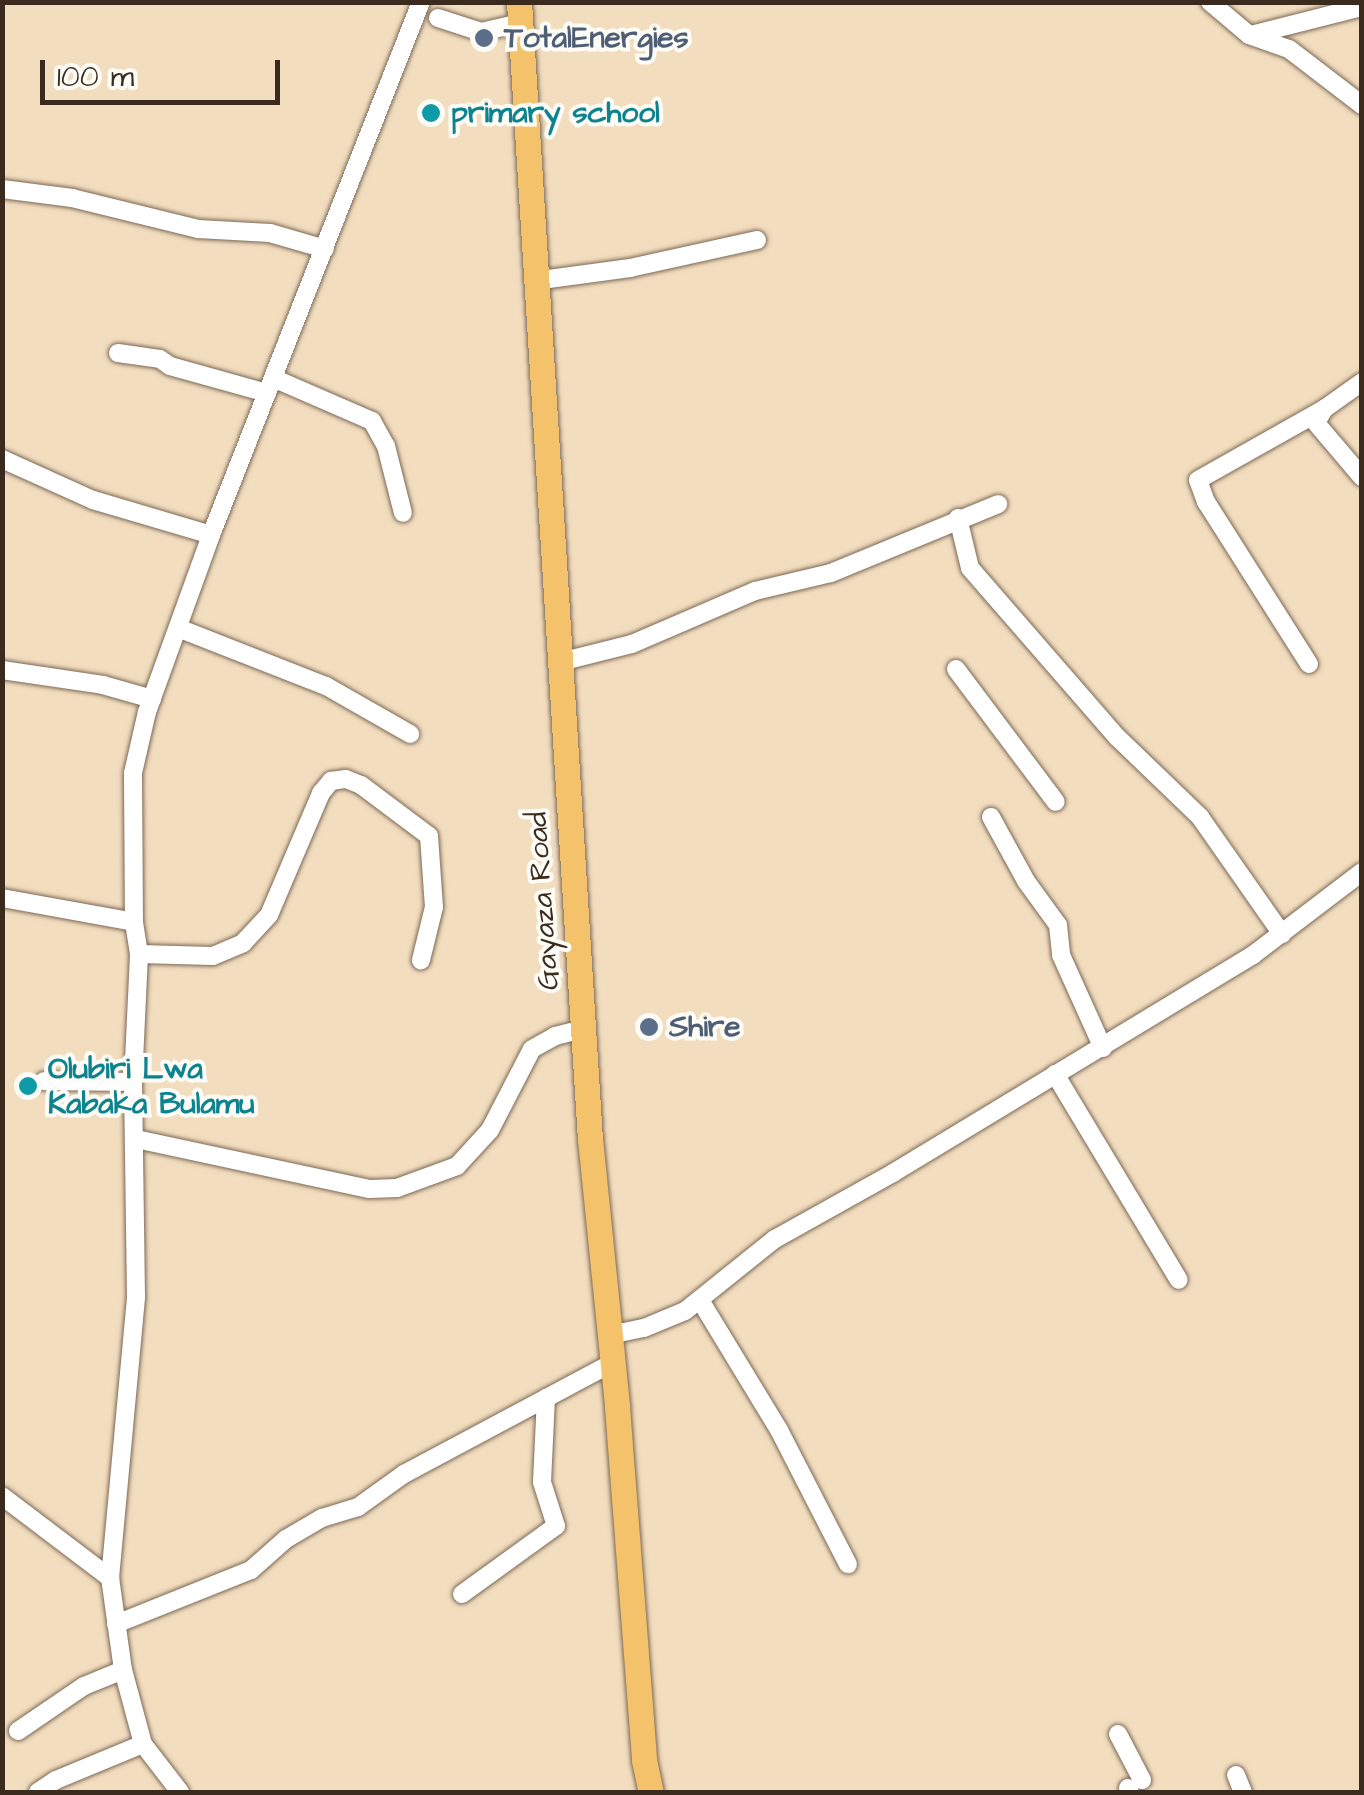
<!DOCTYPE html>
<style>
body{margin:0}
#map{position:relative;width:1364px;height:1795px;overflow:hidden;background:#f3ddbf;font-family:"Architects Daughter",sans-serif}
div>[style]{position:absolute}
.roads{filter:drop-shadow(0 0 2px #7b6956) drop-shadow(0 0 2px #7b6956)}
.minor>*{height:18px;margin:-9px;padding:0 9px;transform-origin:9px;border-radius:9px;background:#fff}
.primary>*{height:25px;margin:-12.5px;padding:0 12.5px;transform-origin:12.5px;border-radius:12.5px;background:#f4c26a}
.dots>*{width:28px;height:28px;translate:-50% -50%;box-sizing:border-box;border:5px solid #fdfcf7;border-radius:50%}
span{translate:-50% -50%;white-space:nowrap;text-align:center;line-height:1.15;-webkit-text-stroke:8px #fdfcf7;paint-order:stroke}
.service-label{font-size:30px;color:#4e5e75;font-weight:700}
.left{translate:0 -50%;text-align:left}
.culture-label{font-size:30px;color:#0d838f;font-weight:700}
.street-label{font-size:30px;color:#3b2a1e}
.frame{position:absolute;inset:0;border:5px solid #3b2a1e;pointer-events:none}
.scale{position:absolute;left:40px;top:60px;width:240px;height:45px;box-sizing:border-box;border:5px solid #3b2a1e;border-top:0;padding-left:12px;font-size:30px;line-height:35px;white-space:nowrap;color:#3b2a1e;-webkit-text-stroke:8px #fdfcf7;paint-order:stroke}
</style>
<div id="map">
<div class="roads">
<div class="minor">
<div style="left:1210px;top:2px;width:51px;rotate:40.2deg"></div>
<div style="left:1249px;top:35px;width:42px;rotate:19.3deg"></div>
<div style="left:1289px;top:49px;width:92px;rotate:37.5deg"></div>
<div style="left:438px;top:18px;width:45px;rotate:18deg"></div>
<div style="left:481px;top:32px;width:40px;rotate:-13deg"></div>
<div style="left:1251px;top:35px;width:114px;rotate:-14.2deg"></div>
<div style="left:2px;top:189px;width:71px;rotate:7.3deg"></div>
<div style="left:72px;top:198px;width:130px;rotate:13.8deg"></div>
<div style="left:198px;top:229px;width:72px;rotate:3.2deg"></div>
<div style="left:270px;top:233px;width:57px;rotate:16.2deg"></div>
<div style="left:534px;top:281px;width:97px;rotate:-7.7deg"></div>
<div style="left:630px;top:268px;width:130px;rotate:-12.4deg"></div>
<div style="left:118px;top:353px;width:42px;rotate:8.1deg"></div>
<div style="left:160px;top:359px;width:12px;rotate:35deg"></div>
<div style="left:170px;top:366px;width:101px;rotate:15.6deg"></div>
<div style="left:273px;top:378px;width:108px;rotate:23.5deg"></div>
<div style="left:372px;top:421px;width:29px;rotate:61deg"></div>
<div style="left:386px;top:446px;width:69px;rotate:75.8deg"></div>
<div style="left:1362px;top:382px;width:47px;rotate:144.6deg"></div>
<div style="left:1324px;top:409px;width:16px;rotate:120deg"></div>
<div style="left:1316px;top:423px;width:71px;rotate:49.6deg"></div>
<div style="left:2px;top:459px;width:100px;rotate:24.3deg"></div>
<div style="left:93px;top:500px;width:123px;rotate:16.5deg"></div>
<div style="left:958px;top:518px;width:51px;rotate:76.5deg"></div>
<div style="left:970px;top:568px;width:225px;rotate:49deg"></div>
<div style="left:1118px;top:738px;width:114px;rotate:43.9deg"></div>
<div style="left:1200px;top:817px;width:143px;rotate:55deg"></div>
<div style="left:178px;top:628px;width:159px;rotate:21.4deg"></div>
<div style="left:326px;top:686px;width:97px;rotate:29.7deg"></div>
<div style="left:560px;top:662px;width:74px;rotate:-14deg"></div>
<div style="left:632px;top:644px;width:134px;rotate:-23.3deg"></div>
<div style="left:755px;top:591px;width:78px;rotate:-13.3deg"></div>
<div style="left:831px;top:573px;width:181px;rotate:-22.4deg"></div>
<div style="left:1309px;top:664px;width:192px;rotate:-122.4deg"></div>
<div style="left:1206px;top:502px;width:23px;rotate:-110deg"></div>
<div style="left:1198px;top:480px;width:145px;rotate:-29.4deg"></div>
<div style="left:956px;top:669px;width:166px;rotate:53.1deg"></div>
<div style="left:2px;top:670px;width:102px;rotate:8.4deg"></div>
<div style="left:103px;top:685px;width:51px;rotate:15.9deg"></div>
<div style="left:991px;top:817px;width:73px;rotate:61.3deg"></div>
<div style="left:1026px;top:881px;width:54px;rotate:54deg"></div>
<div style="left:1058px;top:925px;width:30px;rotate:84deg"></div>
<div style="left:1061px;top:955px;width:102px;rotate:65.7deg"></div>
<div style="left:2px;top:898px;width:134px;rotate:10.3deg"></div>
<div style="left:139px;top:954px;width:74px;rotate:1.5deg"></div>
<div style="left:213px;top:956px;width:33px;rotate:-23deg"></div>
<div style="left:243px;top:943px;width:38px;rotate:-47deg"></div>
<div style="left:269px;top:915px;width:133px;rotate:-66.9deg"></div>
<div style="left:321px;top:793px;width:16px;rotate:-50deg"></div>
<div style="left:331px;top:781px;width:15px;rotate:-8deg"></div>
<div style="left:346px;top:779px;width:16px;rotate:22deg"></div>
<div style="left:361px;top:785px;width:85px;rotate:36.9deg"></div>
<div style="left:429px;top:836px;width:71px;rotate:86deg"></div>
<div style="left:434px;top:907px;width:55px;rotate:103.8deg"></div>
<div style="left:1055px;top:1074px;width:240px;rotate:59deg"></div>
<div style="left:44px;top:1081px;width:89px;rotate:0.6deg"></div>
<div style="left:136px;top:1139px;width:239px;rotate:12.1deg"></div>
<div style="left:370px;top:1189px;width:27px;rotate:-2deg"></div>
<div style="left:397px;top:1188px;width:64px;rotate:-20.1deg"></div>
<div style="left:457px;top:1166px;width:49px;rotate:-47.5deg"></div>
<div style="left:490px;top:1130px;width:91px;rotate:-62.6deg"></div>
<div style="left:532px;top:1049px;width:26px;rotate:-29deg"></div>
<div style="left:555px;top:1036px;width:30px;rotate:-14deg"></div>
<div style="left:700px;top:1300px;width:152px;rotate:58.7deg"></div>
<div style="left:779px;top:1430px;width:151px;rotate:62.8deg"></div>
<div style="left:610px;top:1335px;width:35px;rotate:-12deg"></div>
<div style="left:644px;top:1328px;width:44px;rotate:-22.5deg"></div>
<div style="left:685px;top:1311px;width:115px;rotate:-38.7deg"></div>
<div style="left:775px;top:1239px;width:135px;rotate:-29.2deg"></div>
<div style="left:893px;top:1173px;width:421px;rotate:-31.2deg"></div>
<div style="left:1253px;top:955px;width:137px;rotate:-37.3deg"></div>
<div style="left:2px;top:1496px;width:136px;rotate:37.2deg"></div>
<div style="left:462px;top:1594px;width:116px;rotate:-35.9deg"></div>
<div style="left:556px;top:1526px;width:46px;rotate:-107.7deg"></div>
<div style="left:542px;top:1482px;width:84px;rotate:-87.3deg"></div>
<div style="left:116px;top:1624px;width:145px;rotate:-21.8deg"></div>
<div style="left:251px;top:1570px;width:47px;rotate:-41.5deg"></div>
<div style="left:286px;top:1539px;width:42px;rotate:-30.3deg"></div>
<div style="left:322px;top:1518px;width:38px;rotate:-17deg"></div>
<div style="left:358px;top:1507px;width:57px;rotate:-35.7deg"></div>
<div style="left:404px;top:1474px;width:236px;rotate:-28.1deg"></div>
<div style="left:18px;top:1731px;width:80px;rotate:-34.3deg"></div>
<div style="left:84px;top:1686px;width:42px;rotate:-22.3deg"></div>
<div style="left:1118px;top:1734px;width:52px;rotate:62.4deg"></div>
<div style="left:1236px;top:1775px;width:18px;rotate:68deg"></div>
<div style="left:1128px;top:1788px;width:4px;rotate:63deg"></div>
<div style="left:38px;top:1792px;width:22px;rotate:-34deg"></div>
<div style="left:56px;top:1780px;width:94px;rotate:-22.5deg"></div>
<div style="left:180px;top:1792px;width:61px;rotate:-127.6deg"></div>
<div style="left:143px;top:1744px;width:77px;rotate:-105.1deg"></div>
<div style="left:123px;top:1670px;width:93px;rotate:-98deg"></div>
<div style="left:110px;top:1578px;width:283px;rotate:-84.7deg"></div>
<div style="left:136px;top:1296px;width:214px;rotate:-90.8deg"></div>
<div style="left:133px;top:1082px;width:128px;rotate:-87.3deg"></div>
<div style="left:139px;top:954px;width:32px;rotate:-99deg"></div>
<div style="left:134px;top:922px;width:149px;rotate:-90.4deg"></div>
<div style="left:133px;top:773px;width:63px;rotate:-77.1deg"></div>
<div style="left:147px;top:712px;width:188px;rotate:-70.1deg"></div>
<div style="left:211px;top:535px;width:573px;rotate:-68.5deg"></div>
</div>
<div class="primary">
<div style="left:519px;top:2px;width:1139px;rotate:86.43deg"></div>
<div style="left:590px;top:1139px;width:269px;rotate:84.2deg"></div>
<div style="left:617px;top:1407px;width:354px;rotate:85.6deg"></div>
<div style="left:644px;top:1760px;width:33px;rotate:78deg"></div>
</div>
</div>
<div class="dots">
<div style="left:484px;top:38px;background:#5c6f8a"></div>
<div style="left:431px;top:113px;background:#0f9aa8"></div>
<div style="left:649px;top:1027px;background:#5c6f8a"></div>
<div style="left:28px;top:1086px;background:#0f9aa8"></div>
</div>
<div class="service-label">
<span class="left" style="left:504px;top:38px">TotalEnergies</span>
<span class="left" style="left:669px;top:1027px">Shire</span>
</div>
<div class="culture-label">
<span class="left" style="left:451px;top:113px">primary school</span>
<span class="left" style="left:48px;top:1086px">Olubiri Lwa<br>Kabaka Bulamu</span>
</div>
<div class="street-label">
<span style="left:543px;top:901px;rotate:-94deg">Gayaza Road</span>
</div>
<div class="frame"></div>
<div class="scale">100 m</div>
</div>
